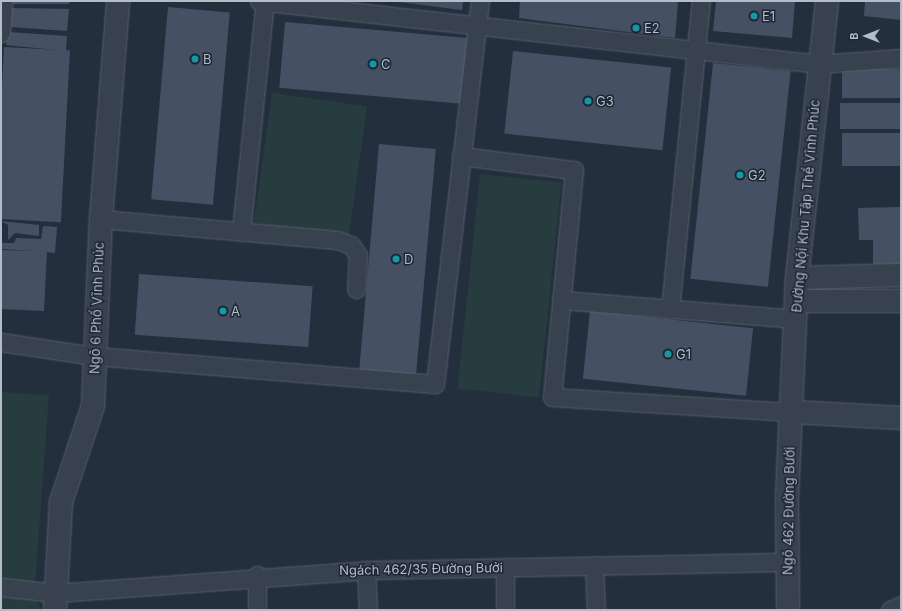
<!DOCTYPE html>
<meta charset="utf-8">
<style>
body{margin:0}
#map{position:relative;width:902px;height:611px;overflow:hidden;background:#242f3e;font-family:Inter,sans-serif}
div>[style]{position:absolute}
.green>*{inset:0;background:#263c3f;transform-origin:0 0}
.building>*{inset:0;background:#455162;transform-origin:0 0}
.roads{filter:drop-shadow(0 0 1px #565f6c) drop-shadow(0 0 1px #565f6c)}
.lane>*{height:17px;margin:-8.5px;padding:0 8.5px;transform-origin:8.5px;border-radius:8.5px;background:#38414e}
.street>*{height:22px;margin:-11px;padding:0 11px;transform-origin:11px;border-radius:11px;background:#38414e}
.dots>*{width:11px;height:11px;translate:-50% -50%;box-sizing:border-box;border:2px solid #1d2633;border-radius:50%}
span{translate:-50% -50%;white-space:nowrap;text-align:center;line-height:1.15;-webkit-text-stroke:3px #1d2633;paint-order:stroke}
.poi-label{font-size:13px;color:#b4bcc9}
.left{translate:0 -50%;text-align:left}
.street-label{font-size:13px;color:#b4bcc9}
.frame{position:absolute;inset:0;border:2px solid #b4bcc9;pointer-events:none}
.north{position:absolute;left:846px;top:16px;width:40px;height:40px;-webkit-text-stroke:3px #1d2633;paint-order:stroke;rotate:270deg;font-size:11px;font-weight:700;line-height:16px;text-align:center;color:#b4bcc9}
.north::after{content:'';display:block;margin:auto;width:14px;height:18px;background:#b4bcc9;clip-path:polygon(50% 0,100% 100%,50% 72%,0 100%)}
</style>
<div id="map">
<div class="green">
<div style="left:272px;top:93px;width:96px;height:131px;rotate:8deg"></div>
<div style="left:480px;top:174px;width:82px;height:216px;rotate:6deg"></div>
<div style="clip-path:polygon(1px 392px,49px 395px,35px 585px,1px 583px)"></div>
<div style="clip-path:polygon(1px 592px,34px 596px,42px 610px,1px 610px)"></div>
</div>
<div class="building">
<div style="left:11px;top:1px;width:58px;height:3px"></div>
<div style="clip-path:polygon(391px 1px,463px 1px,462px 10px)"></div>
<div style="clip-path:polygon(520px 1px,678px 1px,675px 38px,519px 18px)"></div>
<div style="clip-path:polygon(716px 1px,795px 1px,792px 38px,713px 31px)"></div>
<div style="clip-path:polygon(865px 1px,901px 1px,901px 20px,864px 16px)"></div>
<div style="left:168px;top:7px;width:62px;height:193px;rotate:5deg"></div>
<div style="clip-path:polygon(12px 8px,69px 9px,67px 31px,11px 27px)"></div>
<div style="left:285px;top:22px;width:183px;height:66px;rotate:5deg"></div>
<div style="clip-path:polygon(8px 32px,67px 36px,66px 51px,6px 45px)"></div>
<div style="left:4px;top:47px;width:66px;height:172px;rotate:3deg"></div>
<div style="left:513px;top:51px;width:159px;height:83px;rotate:6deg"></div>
<div style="left:713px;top:63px;width:78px;height:217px;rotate:6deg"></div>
<div style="left:901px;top:69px;width:29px;height:59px;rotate:90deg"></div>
<div style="left:901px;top:103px;width:26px;height:61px;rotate:90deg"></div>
<div style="left:901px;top:133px;width:33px;height:59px;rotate:90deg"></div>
<div style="left:379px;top:144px;width:57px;height:227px;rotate:5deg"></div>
<div style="clip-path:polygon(901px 207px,901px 264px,873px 264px,873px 240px,859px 240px,858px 208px)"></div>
<div style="clip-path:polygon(1px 221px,39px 225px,39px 236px,15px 233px,8px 240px,8px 225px)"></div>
<div style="clip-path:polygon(43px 226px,57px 227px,55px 253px,47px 252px,44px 311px,1px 309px,1px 250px,35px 251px,1px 249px,1px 243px,14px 243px,16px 238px,41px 239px)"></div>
<div style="left:139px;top:274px;width:174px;height:61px;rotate:4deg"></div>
<div style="left:590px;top:311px;width:164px;height:68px;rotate:6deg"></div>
</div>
<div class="roads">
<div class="lane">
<div style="left:259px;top:1px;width:564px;rotate:6.42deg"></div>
<div style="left:819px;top:64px;width:82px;rotate:-4.2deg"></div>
<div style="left:1px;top:33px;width:32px;rotate:-86deg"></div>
<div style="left:461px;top:156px;width:114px;rotate:7.1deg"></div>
<div style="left:574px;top:170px;width:228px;rotate:95.5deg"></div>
<div style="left:552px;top:397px;width:241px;rotate:3.6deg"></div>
<div style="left:101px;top:219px;width:237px;rotate:5.1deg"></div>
<div style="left:337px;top:240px;width:15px;rotate:20deg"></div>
<div style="left:351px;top:245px;width:12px;rotate:55deg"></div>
<div style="left:358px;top:255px;width:34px;rotate:93deg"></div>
<div style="left:241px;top:232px;width:232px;rotate:-84.1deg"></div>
<div style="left:561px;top:300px;width:235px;rotate:4.6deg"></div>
<div style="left:670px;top:310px;width:311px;rotate:-84.3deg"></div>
<div style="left:1px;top:342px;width:95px;rotate:8.5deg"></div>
<div style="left:95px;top:356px;width:341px;rotate:4.7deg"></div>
<div style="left:435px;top:384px;width:386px;rotate:-83.3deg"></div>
<div style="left:594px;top:565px;width:45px;rotate:87.5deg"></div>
<div style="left:505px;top:567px;width:43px;rotate:90deg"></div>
<div style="left:366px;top:570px;width:40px;rotate:87.1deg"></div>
<div style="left:1px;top:587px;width:55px;rotate:6.2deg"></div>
<div style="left:56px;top:593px;width:311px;rotate:-4.2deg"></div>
<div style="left:366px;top:570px;width:421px;rotate:-1.1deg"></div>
<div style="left:257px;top:610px;width:35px;rotate:-90deg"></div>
<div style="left:890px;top:610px;width:12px;rotate:-24deg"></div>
</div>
<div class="street">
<div style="left:797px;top:278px;width:104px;rotate:-1.7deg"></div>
<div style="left:796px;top:301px;width:105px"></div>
<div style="left:793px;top:412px;width:108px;rotate:3.2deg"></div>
<div style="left:55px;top:610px;width:108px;rotate:-86.8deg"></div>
<div style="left:61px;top:502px;width:101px;rotate:-71.6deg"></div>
<div style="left:93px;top:406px;width:187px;rotate:-87.6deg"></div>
<div style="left:101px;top:219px;width:219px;rotate:-85.5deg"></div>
<div style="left:788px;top:610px;width:113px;rotate:-90.5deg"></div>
<div style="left:787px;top:497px;width:219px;rotate:-87.4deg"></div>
<div style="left:797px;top:278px;width:279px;rotate:-83.8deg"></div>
</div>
</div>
<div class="dots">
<div style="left:754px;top:16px;background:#0f9aa8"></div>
<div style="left:636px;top:28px;background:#0f9aa8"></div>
<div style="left:195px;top:59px;background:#0f9aa8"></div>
<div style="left:373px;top:64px;background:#0f9aa8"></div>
<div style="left:588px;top:101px;background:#0f9aa8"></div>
<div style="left:740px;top:175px;background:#0f9aa8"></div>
<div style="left:396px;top:259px;background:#0f9aa8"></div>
<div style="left:223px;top:311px;background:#0f9aa8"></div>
<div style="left:668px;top:354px;background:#0f9aa8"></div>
</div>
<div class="poi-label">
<span class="left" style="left:762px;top:16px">E1</span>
<span class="left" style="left:644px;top:28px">E2</span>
<span class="left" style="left:203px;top:59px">B</span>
<span class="left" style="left:381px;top:64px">C</span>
<span class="left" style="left:596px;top:101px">G3</span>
<span class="left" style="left:748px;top:175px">G2</span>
<span class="left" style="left:404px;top:259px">D</span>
<span class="left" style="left:231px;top:311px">A</span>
<span class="left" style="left:676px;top:354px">G1</span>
</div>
<div class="street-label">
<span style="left:806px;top:206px;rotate:-85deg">Đường Nội Khu Tập Thể Vĩnh Phúc</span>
<span style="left:97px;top:308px;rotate:-88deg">Ngõ 6 Phố Vĩnh Phúc</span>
<span style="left:789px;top:511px;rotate:-89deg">Ngõ 462 Đường Bưởi</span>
<span style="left:421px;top:569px;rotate:-1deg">Ngách 462/35 Đường Bưởi</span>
</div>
<div class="frame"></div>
<div class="north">B</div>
</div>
